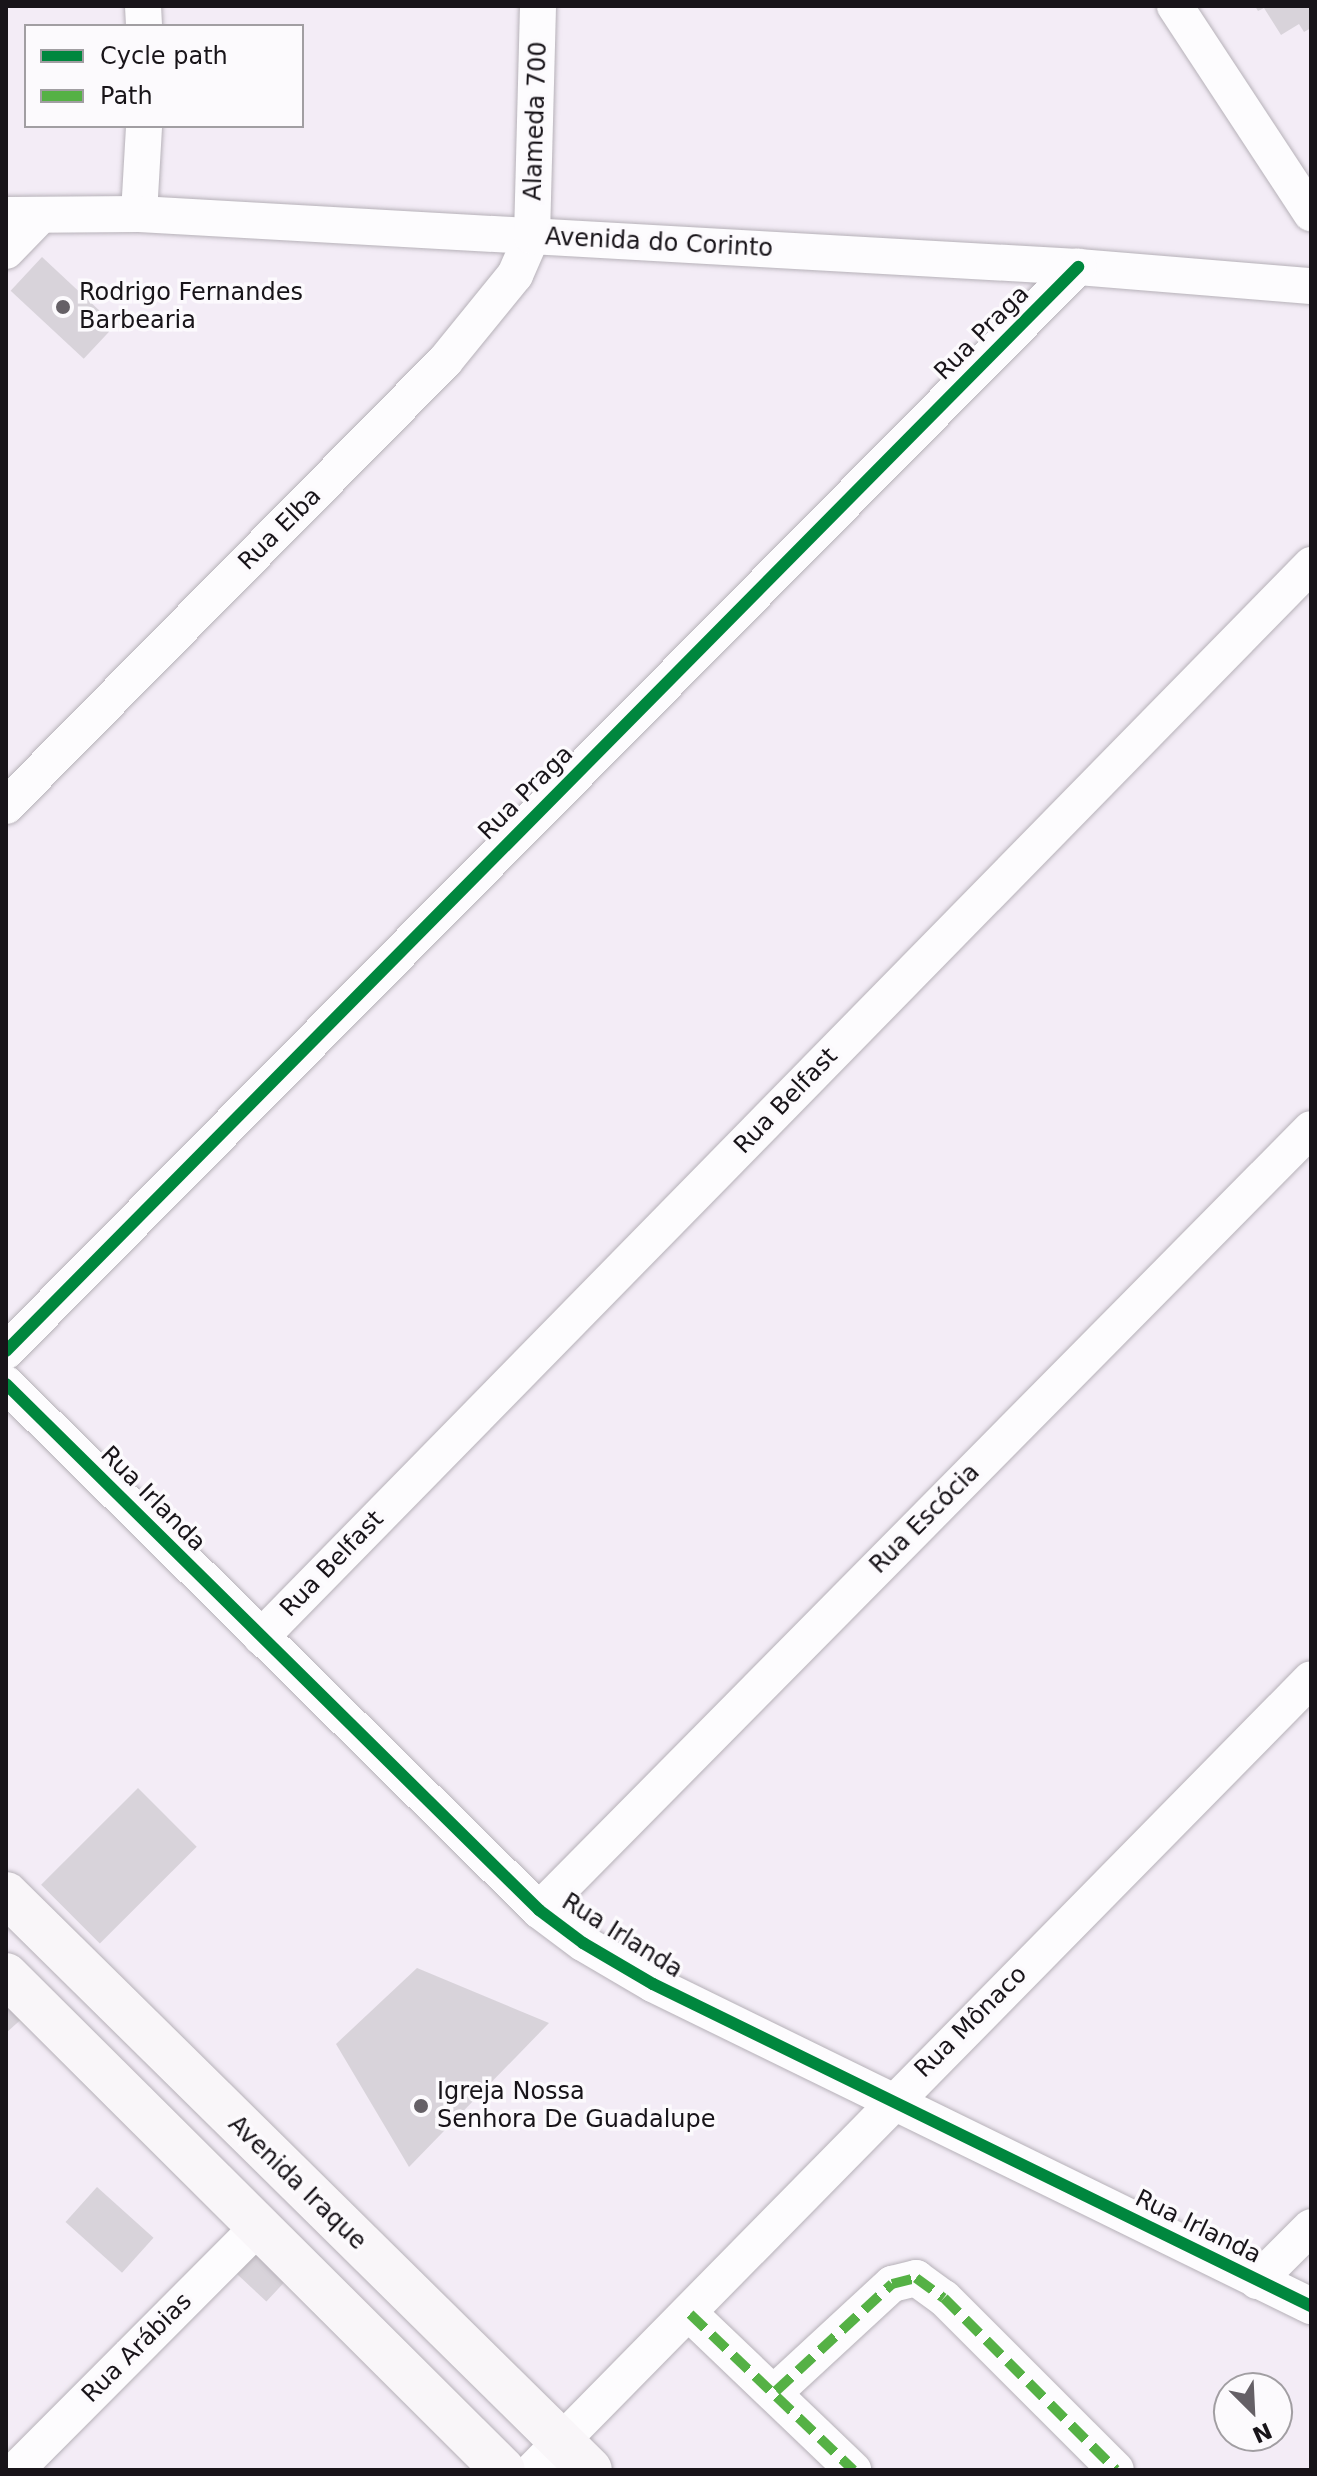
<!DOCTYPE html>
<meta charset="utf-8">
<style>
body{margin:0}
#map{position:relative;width:1317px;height:2476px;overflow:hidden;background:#f3ecf6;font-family:"DejaVu Sans",sans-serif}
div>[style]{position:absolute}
.building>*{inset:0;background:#d8d3da;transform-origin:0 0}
.roads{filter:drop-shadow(0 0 2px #b6b1b8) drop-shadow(0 0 2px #b6b1b8)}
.street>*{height:36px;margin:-18px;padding:0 18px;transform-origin:18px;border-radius:18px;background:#fdfcfe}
.secondary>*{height:44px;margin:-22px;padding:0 22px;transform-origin:22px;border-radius:22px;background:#f9f6f9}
.quiet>*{height:10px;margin-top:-5px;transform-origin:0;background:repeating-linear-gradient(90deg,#55b145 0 20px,transparent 0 30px)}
.cycleway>*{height:12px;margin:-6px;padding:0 6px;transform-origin:6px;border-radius:6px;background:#00873e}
.dots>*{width:22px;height:22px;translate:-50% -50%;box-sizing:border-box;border:4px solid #fcfafd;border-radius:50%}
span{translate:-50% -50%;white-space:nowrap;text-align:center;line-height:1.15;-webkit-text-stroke:7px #fcfafd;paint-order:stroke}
.street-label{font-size:24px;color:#181419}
.poi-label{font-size:24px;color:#181419}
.left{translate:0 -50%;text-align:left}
.frame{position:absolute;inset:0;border:8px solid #181419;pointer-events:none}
.legend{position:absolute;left:24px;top:24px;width:280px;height:104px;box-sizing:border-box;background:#fcfafd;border:2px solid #a19ea2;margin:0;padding:10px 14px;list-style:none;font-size:24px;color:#181419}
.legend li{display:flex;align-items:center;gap:16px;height:40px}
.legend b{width:40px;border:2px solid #a19ea2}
.north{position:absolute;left:1213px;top:2372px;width:80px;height:80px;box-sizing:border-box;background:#fcfafd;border:2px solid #a19ea2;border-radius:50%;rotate:156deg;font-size:22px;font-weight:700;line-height:32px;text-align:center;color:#181419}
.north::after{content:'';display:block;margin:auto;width:28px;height:36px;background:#656066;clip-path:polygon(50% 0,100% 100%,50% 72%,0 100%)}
</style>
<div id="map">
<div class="building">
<div style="clip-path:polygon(1255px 6px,1311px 6px,1311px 28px,1304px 32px,1299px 24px,1281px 35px,1264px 8px,1258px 11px)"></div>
<div style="left:42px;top:257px;width:100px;height:46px;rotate:43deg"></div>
<div style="left:138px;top:1788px;width:83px;height:137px;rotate:45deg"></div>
<div style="clip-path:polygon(417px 1968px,549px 2023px,409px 2167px,336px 2044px)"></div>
<div style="clip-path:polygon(6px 1994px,26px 2015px,6px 2033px)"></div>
<div style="left:97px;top:2187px;width:76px;height:47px;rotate:42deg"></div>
<div style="left:263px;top:2245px;width:41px;height:39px;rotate:43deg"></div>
</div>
<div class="roads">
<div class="street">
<div style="left:143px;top:6px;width:20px;rotate:87deg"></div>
<div style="left:1175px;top:6px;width:248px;rotate:56.7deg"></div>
<div style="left:139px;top:214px;width:88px;rotate:-86.7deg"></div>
<div style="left:6px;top:215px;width:133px;rotate:-0.4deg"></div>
<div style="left:139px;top:214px;width:940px;rotate:3.23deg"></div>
<div style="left:1078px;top:267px;width:234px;rotate:4.7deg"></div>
<div style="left:6px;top:251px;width:47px;rotate:-45.9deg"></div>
<div style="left:6px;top:806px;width:625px;rotate:-45.39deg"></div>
<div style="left:445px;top:361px;width:111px;rotate:-50.9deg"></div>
<div style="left:515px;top:275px;width:43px;rotate:-66.4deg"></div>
<div style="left:532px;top:236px;width:230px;rotate:-88.5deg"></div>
<div style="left:6px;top:1351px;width:1525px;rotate:-45.32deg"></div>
<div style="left:6px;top:1384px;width:749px;rotate:44.62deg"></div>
<div style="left:539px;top:1910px;width:55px;rotate:36.9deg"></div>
<div style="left:583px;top:1943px;width:81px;rotate:30.4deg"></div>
<div style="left:653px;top:1984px;width:733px;rotate:26.08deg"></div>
<div style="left:261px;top:1637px;width:1501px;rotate:-45.59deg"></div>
<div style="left:539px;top:1910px;width:1098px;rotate:-45.33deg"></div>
<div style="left:1257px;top:2281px;width:76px;rotate:-45deg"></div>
<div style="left:690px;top:2314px;width:226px;rotate:43.7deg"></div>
<div style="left:776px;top:2391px;width:158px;rotate:-42.7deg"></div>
<div style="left:892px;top:2284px;width:25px;rotate:-14deg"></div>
<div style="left:916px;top:2278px;width:34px;rotate:36deg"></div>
<div style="left:944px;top:2298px;width:243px;rotate:45deg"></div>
<div style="left:16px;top:2470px;width:343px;rotate:-45.1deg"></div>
<div style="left:533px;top:2470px;width:1109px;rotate:-45.47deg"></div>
</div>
<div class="secondary">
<div style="left:6px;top:1894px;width:820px;rotate:44.6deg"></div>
<div style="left:6px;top:1975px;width:701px;rotate:44.88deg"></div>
</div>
</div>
<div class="quiet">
<div style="left:690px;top:2314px;width:226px;rotate:43.7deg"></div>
<div style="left:776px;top:2391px;width:158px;rotate:-42.7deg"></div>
<div style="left:892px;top:2284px;width:25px;rotate:-14deg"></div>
<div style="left:916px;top:2278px;width:34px;rotate:36deg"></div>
<div style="left:944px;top:2298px;width:243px;rotate:45deg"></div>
</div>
<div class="cycleway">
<div style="left:6px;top:1351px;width:1525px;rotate:-45.32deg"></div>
<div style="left:6px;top:1384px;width:749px;rotate:44.62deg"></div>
<div style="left:539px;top:1910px;width:55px;rotate:36.9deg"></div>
<div style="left:583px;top:1943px;width:81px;rotate:30.4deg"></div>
<div style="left:653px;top:1984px;width:733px;rotate:26.08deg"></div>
</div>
<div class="dots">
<div style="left:63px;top:307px;background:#656066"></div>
<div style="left:421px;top:2106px;background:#656066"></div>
</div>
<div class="street-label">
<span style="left:536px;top:121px;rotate:-88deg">Alameda 700</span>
<span style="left:659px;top:243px;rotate:3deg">Avenida do Corinto</span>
<span style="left:982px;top:333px;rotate:-45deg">Rua Praga</span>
<span style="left:280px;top:529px;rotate:-45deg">Rua Elba</span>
<span style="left:526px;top:793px;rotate:-45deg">Rua Praga</span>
<span style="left:786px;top:1101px;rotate:-46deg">Rua Belfast</span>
<span style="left:153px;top:1499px;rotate:45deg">Rua Irlanda</span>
<span style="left:925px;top:1519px;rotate:-45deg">Rua Escócia</span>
<span style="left:332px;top:1564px;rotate:-46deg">Rua Belfast</span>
<span style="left:622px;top:1936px;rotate:32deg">Rua Irlanda</span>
<span style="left:971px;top:2022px;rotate:-45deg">Rua Mônaco</span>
<span style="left:297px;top:2183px;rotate:44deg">Avenida Iraque</span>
<span style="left:1198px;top:2227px;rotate:26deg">Rua Irlanda</span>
<span style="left:137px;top:2348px;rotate:-45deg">Rua Arábias</span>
</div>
<div class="poi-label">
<span class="left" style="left:79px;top:307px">Rodrigo Fernandes<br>Barbearia</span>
<span class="left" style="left:437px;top:2106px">Igreja Nossa<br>Senhora De Guadalupe</span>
</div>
<div class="frame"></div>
<ul class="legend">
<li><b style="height:10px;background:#00873e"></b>Cycle path</li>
<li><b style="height:10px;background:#55b145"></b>Path</li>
</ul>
<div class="north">N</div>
</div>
